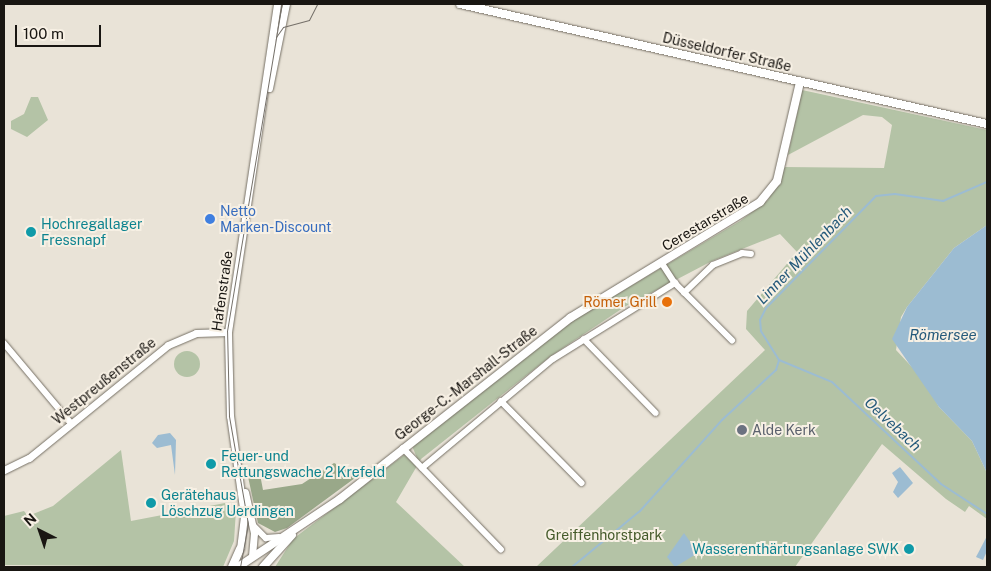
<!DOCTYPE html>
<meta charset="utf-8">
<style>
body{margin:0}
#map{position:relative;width:991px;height:571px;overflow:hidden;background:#e9e3d7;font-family:"Public Sans",sans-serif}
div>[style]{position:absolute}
.green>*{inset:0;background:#b4c3a6}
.round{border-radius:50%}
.forest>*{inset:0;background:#99a889}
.water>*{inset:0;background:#9cbcd2}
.stream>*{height:2px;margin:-1px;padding:0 1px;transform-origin:1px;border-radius:1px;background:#9cbcd2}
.roads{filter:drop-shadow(0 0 1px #767065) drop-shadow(0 0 1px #767065)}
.minor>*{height:5.5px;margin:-2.75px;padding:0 2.75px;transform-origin:2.75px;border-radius:2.75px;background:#fff}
.tertiary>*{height:7px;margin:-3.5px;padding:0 3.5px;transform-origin:3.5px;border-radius:3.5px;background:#fff}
.secondary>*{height:8px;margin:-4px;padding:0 4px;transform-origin:4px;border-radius:4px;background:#fff}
.tram>*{height:1px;margin:-0.5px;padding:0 0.5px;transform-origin:0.5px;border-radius:0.5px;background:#757069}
.dots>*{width:14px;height:14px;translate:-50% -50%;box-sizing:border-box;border:2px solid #f7f0e4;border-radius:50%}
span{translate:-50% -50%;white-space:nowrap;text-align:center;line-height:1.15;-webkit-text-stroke:4px #f7f0e4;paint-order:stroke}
.street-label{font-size:14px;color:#191612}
.shop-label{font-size:14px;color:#366cbe}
.left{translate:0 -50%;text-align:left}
.culture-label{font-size:14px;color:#0d838f}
.right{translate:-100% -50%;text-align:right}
.food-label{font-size:14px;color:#c56008}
.worship-label{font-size:14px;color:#5b616d}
.park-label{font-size:14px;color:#455b2b}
.water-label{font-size:15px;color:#255a7b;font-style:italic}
.frame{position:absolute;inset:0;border:5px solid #191612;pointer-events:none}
.north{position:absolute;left:15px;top:506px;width:50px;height:50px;-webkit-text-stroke:4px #f7f0e4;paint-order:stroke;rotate:319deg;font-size:14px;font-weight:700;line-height:20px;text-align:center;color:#191612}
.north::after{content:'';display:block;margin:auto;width:18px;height:22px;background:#191612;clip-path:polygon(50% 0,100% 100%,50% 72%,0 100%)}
.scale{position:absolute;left:15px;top:25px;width:86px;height:22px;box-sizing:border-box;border:2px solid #191612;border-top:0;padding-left:6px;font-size:15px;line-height:18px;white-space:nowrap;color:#191612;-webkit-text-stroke:4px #f7f0e4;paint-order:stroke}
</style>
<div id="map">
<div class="green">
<div style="clip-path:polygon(802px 90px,987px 130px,987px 225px,954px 248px,907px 307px,901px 317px,896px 350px,924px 380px,939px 407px,972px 441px,987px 473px,987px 519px,969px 506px,965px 512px,946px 499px,882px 444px,795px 567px,536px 567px,765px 350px,746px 329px,747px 311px,797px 252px,780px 234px,712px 261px,626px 306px,551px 356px,421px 459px,396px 502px,465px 567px,275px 567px,293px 539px,404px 455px,417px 458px,412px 446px,572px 321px,740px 221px,768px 200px,785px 167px,884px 168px,892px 125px,882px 117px,863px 115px,788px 155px)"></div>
<div style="clip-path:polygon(31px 97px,38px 97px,48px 120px,27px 137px,11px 129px,11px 121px,24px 114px)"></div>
<div class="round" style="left:174px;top:351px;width:26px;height:26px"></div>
<div style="clip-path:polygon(121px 450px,131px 521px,225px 503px,228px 512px,236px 510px,234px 541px,223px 567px,4px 565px,4px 516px,24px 511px,28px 516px,53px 506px)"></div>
</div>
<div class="forest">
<div style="clip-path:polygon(334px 463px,359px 475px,287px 528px,275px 532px,258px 523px,247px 472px,259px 469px,263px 490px,302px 484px)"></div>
</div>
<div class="water">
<div style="clip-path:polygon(987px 225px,987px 473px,972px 441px,939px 407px,892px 339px,907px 307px,954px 248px)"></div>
<div style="clip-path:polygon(170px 433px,176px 440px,175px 475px,171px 445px,157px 448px,152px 443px,158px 435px)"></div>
<div style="clip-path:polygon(900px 467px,913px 483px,898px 498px,893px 492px,898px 482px,892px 473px)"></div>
<div style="clip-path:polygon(684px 533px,698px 553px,675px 567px,667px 557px)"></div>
<div style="clip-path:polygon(987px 536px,987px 551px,983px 560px,976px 557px)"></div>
</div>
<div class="stream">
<div style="left:779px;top:360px;width:57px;rotate:22.5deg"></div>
<div style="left:832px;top:382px;width:149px;rotate:43.1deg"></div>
<div style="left:941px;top:484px;width:55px;rotate:33.1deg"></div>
<div style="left:572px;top:567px;width:88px;rotate:-39.5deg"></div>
<div style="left:640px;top:511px;width:122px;rotate:-48deg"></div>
<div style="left:722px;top:420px;width:74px;rotate:-42.8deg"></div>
<div style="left:776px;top:370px;width:10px;rotate:-73deg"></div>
<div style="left:779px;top:360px;width:34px;rotate:-122deg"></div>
<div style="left:761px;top:331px;width:11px;rotate:-95deg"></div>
<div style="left:760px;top:320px;width:13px;rotate:-63deg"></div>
<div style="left:766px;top:308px;width:157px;rotate:-45.5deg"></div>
<div style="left:876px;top:196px;width:19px;rotate:-6deg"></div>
<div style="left:895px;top:194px;width:49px;rotate:8.3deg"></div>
<div style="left:943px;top:201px;width:48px;rotate:-23.4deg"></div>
</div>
<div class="roads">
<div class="minor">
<div style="left:662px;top:263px;width:24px;rotate:57deg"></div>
<div style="left:675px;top:283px;width:81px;rotate:45deg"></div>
<div style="left:684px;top:293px;width:40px;rotate:-44deg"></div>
<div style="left:713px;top:265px;width:31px;rotate:-22deg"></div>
<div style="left:742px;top:253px;width:9px;rotate:6deg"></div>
<div style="left:584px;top:339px;width:103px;rotate:45.8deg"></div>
<div style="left:4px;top:343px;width:106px;rotate:50deg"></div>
<div style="left:501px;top:401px;width:115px;rotate:45.4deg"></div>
<div style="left:403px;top:448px;width:141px;rotate:45.9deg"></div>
<div style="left:422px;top:468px;width:170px;rotate:-39.8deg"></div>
<div style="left:553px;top:359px;width:144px;rotate:-31.9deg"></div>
<div style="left:254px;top:526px;width:17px;rotate:45deg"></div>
<div style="left:266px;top:538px;width:13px;rotate:-4deg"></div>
</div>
<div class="tertiary">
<div style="left:269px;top:88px;width:86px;rotate:-78.6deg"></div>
<div style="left:4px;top:470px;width:28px;rotate:-26deg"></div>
<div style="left:29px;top:458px;width:179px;rotate:-39.1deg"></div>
<div style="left:168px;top:345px;width:30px;rotate:-23deg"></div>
<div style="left:196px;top:333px;width:32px;rotate:-2deg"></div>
<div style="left:245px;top:492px;width:42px;rotate:77.6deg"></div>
<div style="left:254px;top:533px;width:23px;rotate:95deg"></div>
<div style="left:240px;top:549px;width:34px;rotate:-83deg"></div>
<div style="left:244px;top:515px;width:100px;rotate:-98deg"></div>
<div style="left:230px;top:416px;width:84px;rotate:-91.4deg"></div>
<div style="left:228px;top:332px;width:332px;rotate:-81.5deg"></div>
</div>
<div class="secondary">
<div style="left:460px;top:4px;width:540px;rotate:12.83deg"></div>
<div style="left:232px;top:567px;width:20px;rotate:-66deg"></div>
<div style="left:238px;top:567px;width:123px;rotate:-33.7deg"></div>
<div style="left:340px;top:499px;width:293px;rotate:-38.2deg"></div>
<div style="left:570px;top:318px;width:223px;rotate:-31.4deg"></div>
<div style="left:760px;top:202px;width:27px;rotate:-51deg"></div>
<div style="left:777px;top:181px;width:102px;rotate:-76.9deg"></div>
<div style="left:263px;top:567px;width:43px;rotate:-47.8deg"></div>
</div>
</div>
<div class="tram">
<div style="left:276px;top:37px;width:12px;rotate:-55deg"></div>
<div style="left:283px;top:27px;width:27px;rotate:-15deg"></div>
<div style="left:309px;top:20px;width:18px;rotate:-63deg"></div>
<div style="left:240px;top:567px;width:44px;rotate:-79.5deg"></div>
<div style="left:248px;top:524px;width:110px;rotate:-100deg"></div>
<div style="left:229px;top:416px;width:85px;rotate:-91.3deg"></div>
<div style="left:227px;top:331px;width:332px;rotate:-80.5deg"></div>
</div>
<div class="dots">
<div style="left:210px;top:219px;background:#3f7fe0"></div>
<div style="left:31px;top:232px;background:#0f9aa8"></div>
<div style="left:667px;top:302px;background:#e8710a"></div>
<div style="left:742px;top:430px;background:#6b7280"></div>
<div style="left:211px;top:464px;background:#0f9aa8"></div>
<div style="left:151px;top:503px;background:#0f9aa8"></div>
<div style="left:909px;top:549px;background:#0f9aa8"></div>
</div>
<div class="street-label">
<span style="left:727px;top:52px;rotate:13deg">Düsseldorfer Straße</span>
<span style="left:705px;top:222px;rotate:-31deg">Cerestarstraße</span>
<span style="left:222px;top:291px;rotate:-82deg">Hafenstraße</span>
<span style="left:104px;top:381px;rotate:-39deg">Westpreußenstraße</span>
<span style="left:466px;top:383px;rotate:-38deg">George-C.-Marshall-Straße</span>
</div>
<div class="shop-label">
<span class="left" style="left:220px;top:219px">Netto<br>Marken-Discount</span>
</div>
<div class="culture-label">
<span class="left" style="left:41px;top:232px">Hochregallager<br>Fressnapf</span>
<span class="left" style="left:221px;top:464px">Feuer- und<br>Rettungswache 2 Krefeld</span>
<span class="left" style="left:161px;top:503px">Gerätehaus<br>Löschzug Uerdingen</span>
<span class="right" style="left:899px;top:549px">Wasserenthärtungsanlage SWK</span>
</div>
<div class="food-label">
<span class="right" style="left:657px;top:302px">Römer Grill</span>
</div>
<div class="worship-label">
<span class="left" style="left:752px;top:430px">Alde Kerk</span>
</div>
<div class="park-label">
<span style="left:604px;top:535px">Greiffenhorstpark</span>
</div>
<div class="water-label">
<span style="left:804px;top:255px;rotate:-46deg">Linner Mühlenbach</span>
<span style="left:943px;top:335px">Römersee</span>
<span style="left:893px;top:424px;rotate:43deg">Oelvebach</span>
</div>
<div class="frame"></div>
<div class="north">N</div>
<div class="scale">100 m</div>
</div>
